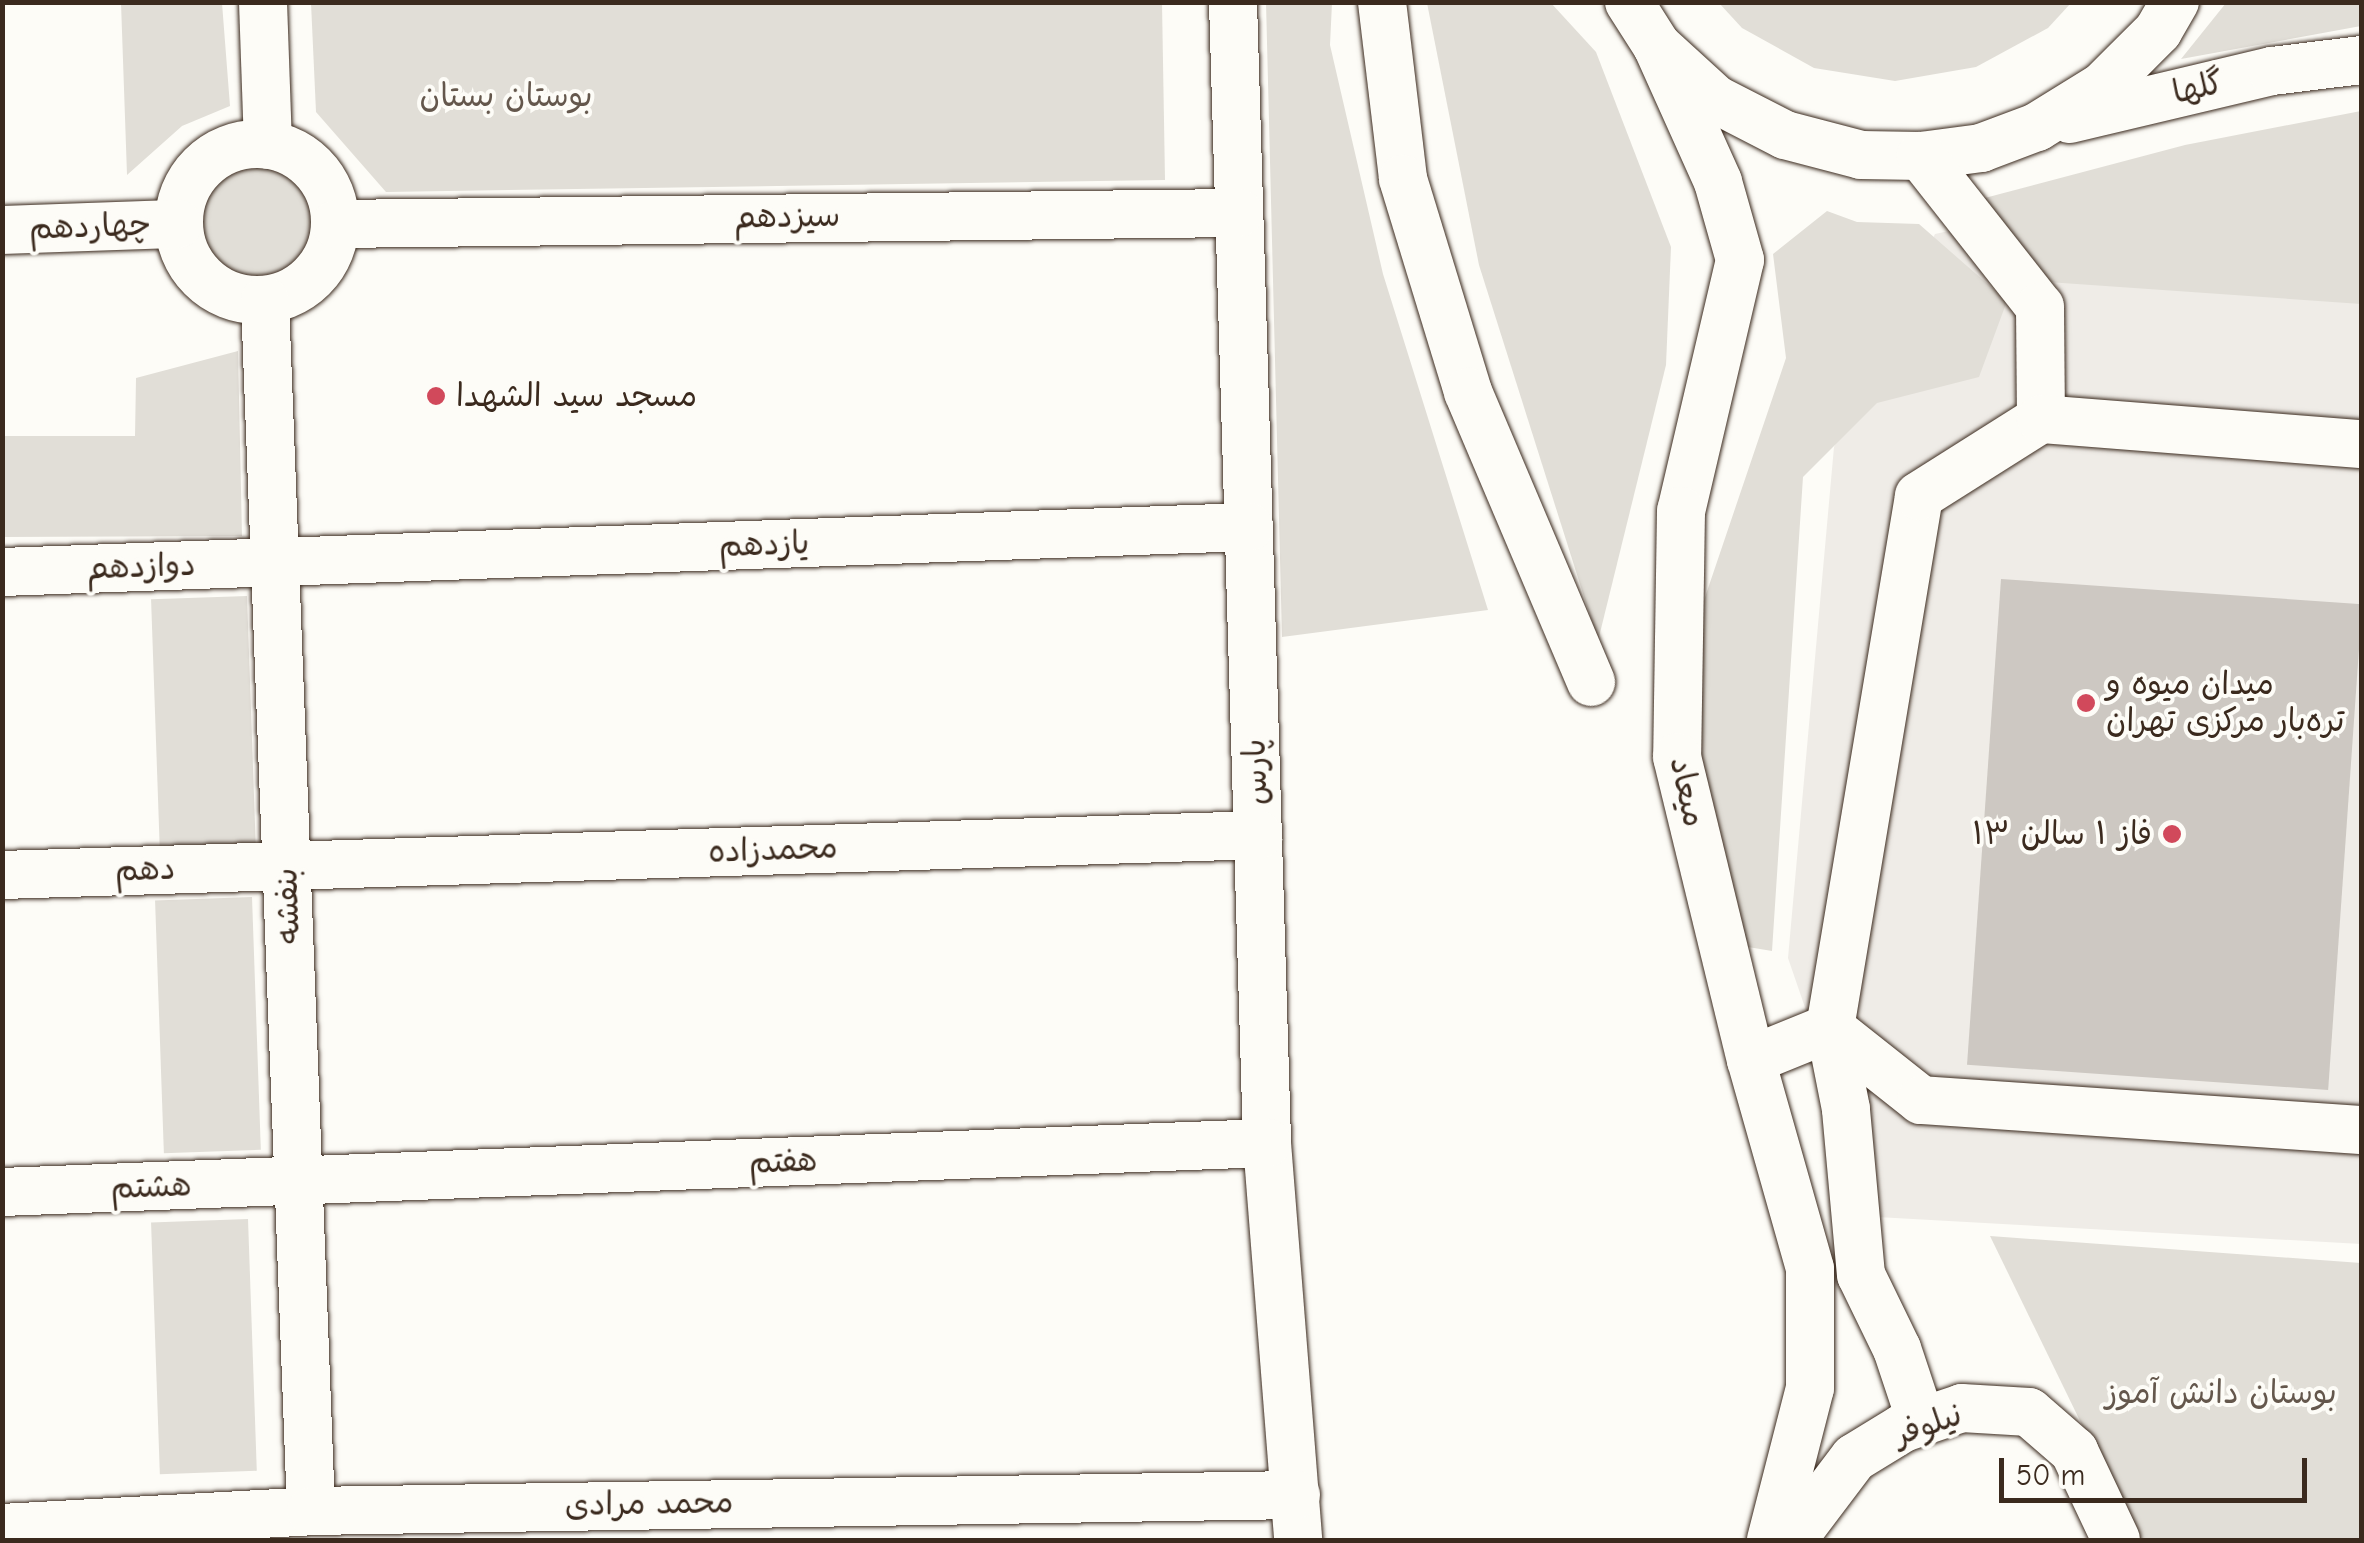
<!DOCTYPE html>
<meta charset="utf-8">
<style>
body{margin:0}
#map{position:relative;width:2364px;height:1543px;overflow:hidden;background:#fdfcf7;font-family:"Comic Neue","Playpen Sans Arabic",sans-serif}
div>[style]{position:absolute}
.built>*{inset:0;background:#efece7}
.green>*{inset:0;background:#e1ded7;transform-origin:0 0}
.round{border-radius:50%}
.building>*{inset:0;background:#cdc8c2;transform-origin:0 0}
.roads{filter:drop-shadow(0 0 2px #3b2a1e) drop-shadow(0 0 2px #3b2a1e)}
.minor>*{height:48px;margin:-24px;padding:0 24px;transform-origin:24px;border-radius:24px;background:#fdfcf7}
.minor>.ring{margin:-24px;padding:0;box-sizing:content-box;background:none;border:48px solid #fdfcf7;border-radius:50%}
.dots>*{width:28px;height:28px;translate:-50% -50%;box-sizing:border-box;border:5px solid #fdfcf7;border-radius:50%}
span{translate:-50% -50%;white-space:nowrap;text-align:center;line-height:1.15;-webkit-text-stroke:8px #fdfcf7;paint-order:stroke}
.street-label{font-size:32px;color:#3b2a1e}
.park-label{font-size:32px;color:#64574c}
.poi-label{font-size:32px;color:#3b2a1e}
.left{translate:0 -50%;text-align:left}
.right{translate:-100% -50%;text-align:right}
.frame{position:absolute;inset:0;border:5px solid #3b2a1e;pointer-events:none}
.scale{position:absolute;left:1999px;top:1458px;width:308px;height:45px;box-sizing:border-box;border:5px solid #3b2a1e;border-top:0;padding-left:12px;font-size:30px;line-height:35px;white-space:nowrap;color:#3b2a1e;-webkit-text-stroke:8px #fdfcf7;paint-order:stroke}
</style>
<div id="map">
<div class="built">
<div style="clip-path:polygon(2361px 143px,2361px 1244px,1877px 1217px,1788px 958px,1834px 447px,1935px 234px)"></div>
</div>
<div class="green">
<div style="clip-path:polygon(121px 3px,222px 3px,230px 106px,182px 126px,127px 175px)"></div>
<div style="clip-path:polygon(311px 3px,1162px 3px,1165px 180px,386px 192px,316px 112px)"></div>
<div style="clip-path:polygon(1266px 3px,1332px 3px,1330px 45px,1383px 274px,1488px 610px,1282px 637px)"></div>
<div style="clip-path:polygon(1427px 3px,1551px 3px,1596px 52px,1671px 247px,1666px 365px,1598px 641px,1479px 265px)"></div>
<div style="clip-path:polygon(1719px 3px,2071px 3px,2048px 28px,1976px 67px,1895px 81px,1814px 68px,1742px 28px)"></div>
<div style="clip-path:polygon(2226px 3px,2361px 3px,2361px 26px,2181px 59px)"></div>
<div style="clip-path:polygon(2361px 111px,2361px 304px,2048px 282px,1981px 199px,2185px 145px)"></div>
<div class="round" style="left:189px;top:157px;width:132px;height:132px"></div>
<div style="clip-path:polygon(1827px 211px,1857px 222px,1919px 224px,2007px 301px,1979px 377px,1877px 403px,1803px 477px,1772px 951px,1748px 947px,1702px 836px,1698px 618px,1786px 358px,1773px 254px)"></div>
<div style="clip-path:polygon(238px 351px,242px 536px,3px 537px,3px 436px,135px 436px,136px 378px)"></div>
<div style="left:247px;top:596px;width:253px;height:96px;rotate:88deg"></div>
<div style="left:252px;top:897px;width:253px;height:97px;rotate:88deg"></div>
<div style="left:248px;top:1219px;width:252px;height:97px;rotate:88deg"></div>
<div style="clip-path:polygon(1990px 1236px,2361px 1263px,2361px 1540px,2138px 1540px)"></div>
</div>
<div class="building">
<div style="left:2001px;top:579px;width:362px;height:487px;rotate:4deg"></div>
</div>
<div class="roads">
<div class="minor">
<div style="left:263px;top:2px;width:143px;rotate:88deg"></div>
<div style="left:1233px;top:2px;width:1142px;rotate:88.29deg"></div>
<div style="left:1267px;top:1143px;width:398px;rotate:85.5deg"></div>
<div style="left:1382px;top:2px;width:178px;rotate:83.2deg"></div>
<div style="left:1403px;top:179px;width:223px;rotate:73deg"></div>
<div style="left:1468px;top:392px;width:315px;rotate:67deg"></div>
<div style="left:1629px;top:2px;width:52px;rotate:57.5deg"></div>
<div style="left:1657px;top:46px;width:79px;rotate:42.4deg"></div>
<div style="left:1715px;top:99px;width:79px;rotate:27.2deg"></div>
<div style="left:1785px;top:135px;width:79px;rotate:14.7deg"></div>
<div style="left:1861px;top:155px;width:60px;rotate:1deg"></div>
<div style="left:1921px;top:156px;width:61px;rotate:-7.6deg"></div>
<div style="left:1981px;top:148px;width:60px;rotate:-20.6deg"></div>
<div style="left:2037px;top:127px;width:78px;rotate:-31.8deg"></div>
<div style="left:2103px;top:86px;width:78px;rotate:-45deg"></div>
<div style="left:2158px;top:31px;width:34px;rotate:-60deg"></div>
<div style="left:1657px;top:46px;width:149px;rotate:65.8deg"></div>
<div style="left:1718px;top:182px;width:81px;rotate:74.2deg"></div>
<div style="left:1740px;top:260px;width:258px;rotate:103.2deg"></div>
<div style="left:1681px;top:511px;width:246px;rotate:90.9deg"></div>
<div style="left:1677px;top:757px;width:312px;rotate:76.3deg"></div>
<div style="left:1751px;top:1060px;width:217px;rotate:74.2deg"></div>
<div style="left:1810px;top:1269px;width:119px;rotate:90deg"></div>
<div style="left:1810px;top:1388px;width:157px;rotate:104.4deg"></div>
<div style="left:2070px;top:119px;width:208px;rotate:-13.4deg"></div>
<div style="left:2272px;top:71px;width:91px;rotate:-7deg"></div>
<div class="ring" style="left:179px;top:144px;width:108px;height:108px"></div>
<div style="left:1921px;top:156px;width:192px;rotate:51.8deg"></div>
<div style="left:2040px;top:307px;width:112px;rotate:89.5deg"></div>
<div style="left:336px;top:224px;width:903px;rotate:-0.7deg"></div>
<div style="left:2px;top:230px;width:176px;rotate:-2deg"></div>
<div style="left:265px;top:301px;width:1211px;rotate:87.82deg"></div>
<div style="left:2px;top:572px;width:1248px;rotate:-2.07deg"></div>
<div style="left:2px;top:875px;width:1257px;rotate:-1.82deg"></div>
<div style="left:1830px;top:1028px;width:116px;rotate:38.4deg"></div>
<div style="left:1921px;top:1100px;width:442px;rotate:3.9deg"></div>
<div style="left:1751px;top:1060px;width:85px;rotate:-22.1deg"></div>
<div style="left:2px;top:1192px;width:1266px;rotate:-2.22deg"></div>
<div style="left:1921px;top:1421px;width:76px;rotate:-108.4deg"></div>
<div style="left:1897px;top:1349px;width:82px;rotate:-115.9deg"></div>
<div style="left:1861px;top:1275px;width:167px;rotate:-95.2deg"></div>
<div style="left:1846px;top:1109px;width:83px;rotate:-101.2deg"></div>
<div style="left:1830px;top:1028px;width:539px;rotate:-80.5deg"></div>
<div style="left:1919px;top:496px;width:144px;rotate:-32.3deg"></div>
<div style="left:2041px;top:419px;width:322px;rotate:4.5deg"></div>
<div style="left:2px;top:1528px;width:309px;rotate:-3.1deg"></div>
<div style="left:311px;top:1511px;width:985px;rotate:-0.93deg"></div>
<div style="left:1792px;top:1540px;width:103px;rotate:-52.9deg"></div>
<div style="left:1854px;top:1458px;width:57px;rotate:-31.5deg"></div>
<div style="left:1903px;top:1428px;width:62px;rotate:-18.7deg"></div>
<div style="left:1962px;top:1408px;width:67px;rotate:3.4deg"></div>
<div style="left:2029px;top:1412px;width:60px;rotate:40.9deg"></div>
<div style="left:2074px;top:1451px;width:98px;rotate:64.7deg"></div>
</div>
</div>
<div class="dots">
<div style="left:436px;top:396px;background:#d1495b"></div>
<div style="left:2086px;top:703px;background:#d1495b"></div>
<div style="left:2172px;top:834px;background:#d1495b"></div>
</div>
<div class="street-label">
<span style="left:2198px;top:88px;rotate:-13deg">گلها</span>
<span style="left:787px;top:217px;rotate:-1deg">سیزدهم</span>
<span style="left:90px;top:227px;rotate:-2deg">چهاردهم</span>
<span style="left:764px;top:545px;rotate:-2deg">یازدهم</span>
<span style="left:141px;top:567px;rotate:-2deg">دوازدهم</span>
<span style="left:1256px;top:772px;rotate:-92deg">پارس</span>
<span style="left:1687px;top:792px;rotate:78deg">میعاد</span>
<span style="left:773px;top:850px;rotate:-2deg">محمدزاده</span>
<span style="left:145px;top:870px;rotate:-2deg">دهم</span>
<span style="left:288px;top:906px;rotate:-92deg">بنفشه</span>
<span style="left:783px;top:1162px;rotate:-2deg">هفتم</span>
<span style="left:151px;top:1187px;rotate:-2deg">هشتم</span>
<span style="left:1928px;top:1425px;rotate:-19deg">نیلوفر</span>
<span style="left:649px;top:1504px;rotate:-1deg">محمد مرادی</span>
</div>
<div class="park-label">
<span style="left:506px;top:96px">بوستان بستان</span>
<span style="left:2221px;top:1393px">بوستان دانش آموز</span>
</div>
<div class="poi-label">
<span class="left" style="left:456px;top:396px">مسجد سید الشهدا</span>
<span class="left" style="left:2106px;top:703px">میدان میوه و<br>تره‌بار مرکزی تهران</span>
<span class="right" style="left:2152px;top:834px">فاز ۱ سالن ۱۳</span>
</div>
<div class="frame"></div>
<div class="scale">50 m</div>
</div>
